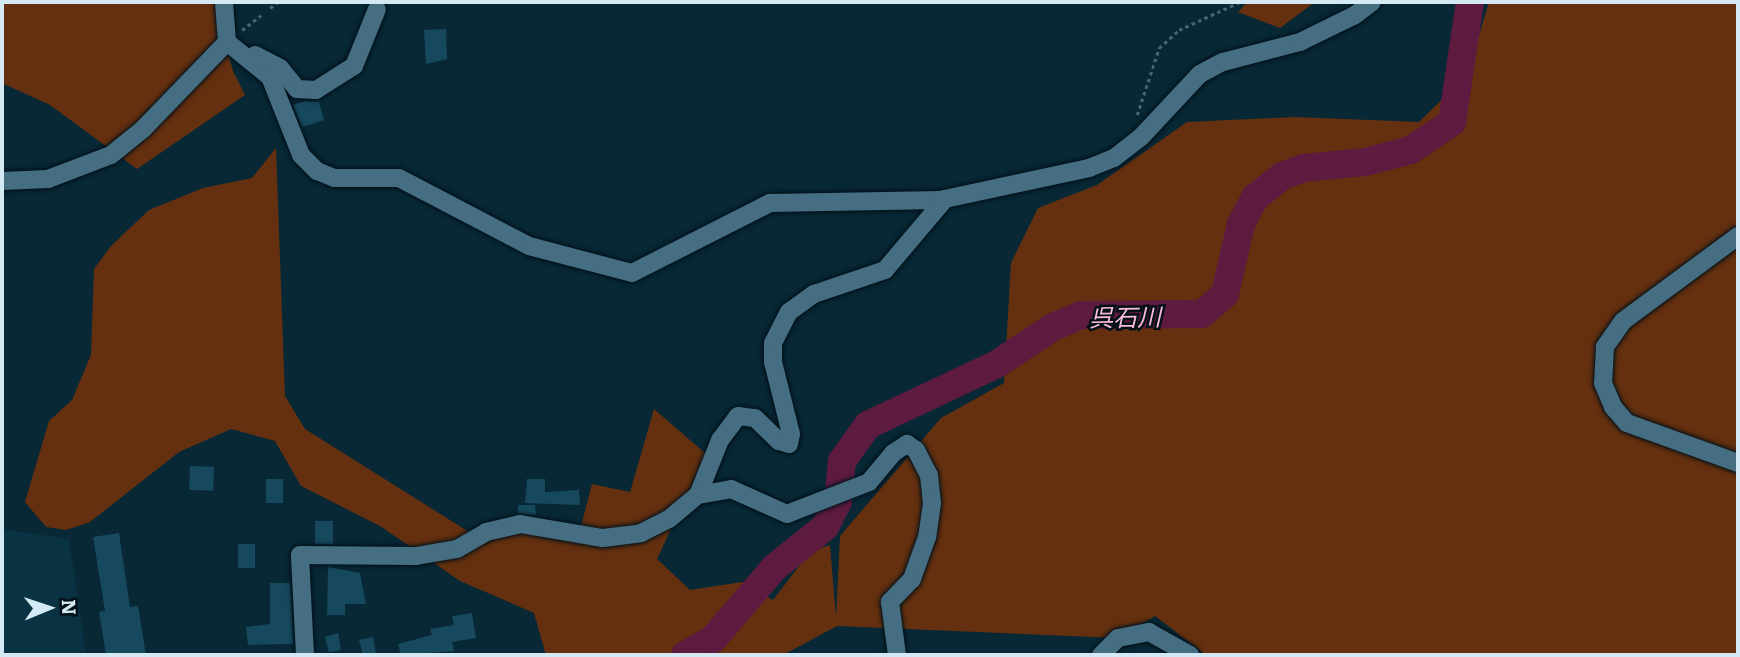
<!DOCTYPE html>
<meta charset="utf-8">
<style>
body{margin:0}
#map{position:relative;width:1740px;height:657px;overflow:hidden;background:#082836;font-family:Literata,"Noto Sans JP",serif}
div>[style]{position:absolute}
.built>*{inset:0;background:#093343}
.green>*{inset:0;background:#64300f}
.river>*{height:28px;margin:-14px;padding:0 14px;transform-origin:14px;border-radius:14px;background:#5d1b40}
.building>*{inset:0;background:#16495d;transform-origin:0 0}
.path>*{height:2.5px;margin-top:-1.25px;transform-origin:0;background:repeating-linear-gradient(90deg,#486572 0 3.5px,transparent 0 7px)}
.roads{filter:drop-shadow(0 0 2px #001019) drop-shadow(0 0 2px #001019)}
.minor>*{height:18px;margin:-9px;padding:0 9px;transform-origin:9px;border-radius:9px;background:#456e82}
span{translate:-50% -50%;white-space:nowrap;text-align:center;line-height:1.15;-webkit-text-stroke:5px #021017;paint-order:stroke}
.water-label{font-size:24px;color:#fabbd8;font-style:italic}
.frame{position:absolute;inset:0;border:4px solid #d3eaf5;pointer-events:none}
.north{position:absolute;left:14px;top:573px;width:70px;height:70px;-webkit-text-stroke:5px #021017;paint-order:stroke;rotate:88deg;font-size:19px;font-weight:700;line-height:28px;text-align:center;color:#d3eaf5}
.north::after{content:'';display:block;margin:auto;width:24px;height:32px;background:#d3eaf5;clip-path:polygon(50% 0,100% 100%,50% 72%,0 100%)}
</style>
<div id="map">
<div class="built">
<div style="clip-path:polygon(2px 529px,69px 539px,86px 655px,2px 655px)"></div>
</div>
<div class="green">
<div style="clip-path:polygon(2px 2px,214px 2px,233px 71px,245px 95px,137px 169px,50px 105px,2px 83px)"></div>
<div style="clip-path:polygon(1247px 2px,1315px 2px,1280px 28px,1238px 12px)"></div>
<div style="clip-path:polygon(1489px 2px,1738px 2px,1738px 655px,1206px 655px,1155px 616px,1118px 638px,837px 626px,783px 655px,546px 655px,534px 613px,460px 581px,380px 526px,301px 486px,275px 441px,231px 429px,179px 452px,90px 522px,66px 530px,46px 527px,25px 502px,49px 421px,72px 400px,91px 355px,94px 269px,111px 246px,149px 210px,203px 188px,252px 178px,276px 148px,285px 396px,305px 429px,469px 532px,579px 534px,592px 484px,630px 492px,654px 409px,706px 454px,657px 559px,690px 590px,742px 582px,773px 600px,810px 552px,830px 545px,836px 617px,840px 536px,941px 418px,1004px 383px,1011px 263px,1038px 208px,1097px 185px,1187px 122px,1295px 117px,1419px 122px,1467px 75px)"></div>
</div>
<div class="river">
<div style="left:685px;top:655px;width:32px;rotate:-30deg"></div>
<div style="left:713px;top:639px;width:95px;rotate:-49.3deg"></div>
<div style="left:775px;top:567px;width:64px;rotate:-38.7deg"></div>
<div style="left:825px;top:527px;width:29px;rotate:-63deg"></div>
<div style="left:838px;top:501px;width:40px;rotate:-84.3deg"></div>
<div style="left:842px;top:461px;width:44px;rotate:-54.2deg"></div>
<div style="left:868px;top:425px;width:143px;rotate:-25.3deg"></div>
<div style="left:997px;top:364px;width:67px;rotate:-33.5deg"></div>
<div style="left:1053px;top:327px;width:30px;rotate:-23deg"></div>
<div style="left:1081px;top:315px;width:121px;rotate:-0.5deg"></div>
<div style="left:1202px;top:314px;width:30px;rotate:-41deg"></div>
<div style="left:1225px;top:294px;width:72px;rotate:-77.1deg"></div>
<div style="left:1241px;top:224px;width:30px;rotate:-62deg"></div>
<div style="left:1255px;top:198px;width:35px;rotate:-39deg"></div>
<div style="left:1282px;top:176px;width:23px;rotate:-20deg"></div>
<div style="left:1304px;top:168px;width:61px;rotate:-5.6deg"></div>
<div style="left:1365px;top:162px;width:48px;rotate:-14.6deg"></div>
<div style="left:1411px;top:150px;width:50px;rotate:-34.3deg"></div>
<div style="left:1452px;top:122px;width:121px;rotate:-81.5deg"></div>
</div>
<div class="building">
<div style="clip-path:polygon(446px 29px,447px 59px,426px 64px,424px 30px)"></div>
<div style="clip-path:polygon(305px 101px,319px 102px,324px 120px,302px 127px,293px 105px)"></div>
<div style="left:190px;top:466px;width:24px;height:24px;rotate:2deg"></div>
<div style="left:266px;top:479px;width:17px;height:24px"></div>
<div style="clip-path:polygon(527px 479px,545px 479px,545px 492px,579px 490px,580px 505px,525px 503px)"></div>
<div style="clip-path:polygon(518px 505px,535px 505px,536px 515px,518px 513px)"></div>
<div style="left:315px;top:521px;width:18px;height:23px"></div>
<div style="clip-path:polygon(119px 533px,130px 607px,138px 606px,146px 655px,106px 655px,99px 612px,105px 611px,93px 537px)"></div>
<div style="left:238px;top:544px;width:17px;height:24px"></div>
<div style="clip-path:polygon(328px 567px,360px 573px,366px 604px,345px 604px,345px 615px,327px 615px)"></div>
<div style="clip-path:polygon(270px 583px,290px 583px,293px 644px,248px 645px,246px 627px,270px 624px)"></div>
<div style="clip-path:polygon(472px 613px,476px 638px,452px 642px,454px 651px,401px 655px,398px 644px,432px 635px,430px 629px,454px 625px,452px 616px)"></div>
<div style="clip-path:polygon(338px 633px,341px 650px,329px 652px,325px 637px)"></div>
<div style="clip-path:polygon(373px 637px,376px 654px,363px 655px,359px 640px)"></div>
</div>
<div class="path">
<div style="left:270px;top:8px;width:10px;rotate:-37deg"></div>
<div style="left:242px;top:30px;width:24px;rotate:-38deg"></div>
<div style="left:1137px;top:115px;width:71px;rotate:-71.8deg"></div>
<div style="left:1159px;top:48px;width:27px;rotate:-42deg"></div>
<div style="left:1179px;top:30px;width:67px;rotate:-24.7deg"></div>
</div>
<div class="roads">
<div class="minor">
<div style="left:224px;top:2px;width:40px;rotate:85.7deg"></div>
<div style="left:227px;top:42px;width:55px;rotate:39.1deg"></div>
<div style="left:270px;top:77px;width:84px;rotate:68.3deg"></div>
<div style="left:301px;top:155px;width:23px;rotate:45deg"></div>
<div style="left:317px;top:171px;width:18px;rotate:22deg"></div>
<div style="left:334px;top:178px;width:65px"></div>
<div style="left:399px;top:178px;width:147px;rotate:27.6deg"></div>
<div style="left:529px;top:246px;width:106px;rotate:14.7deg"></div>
<div style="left:632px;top:273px;width:155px;rotate:-26.9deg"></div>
<div style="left:770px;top:203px;width:170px;rotate:-1deg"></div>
<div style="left:940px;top:200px;width:152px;rotate:-12.1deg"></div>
<div style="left:1089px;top:168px;width:27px;rotate:-22deg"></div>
<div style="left:1114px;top:158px;width:34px;rotate:-38deg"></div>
<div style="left:1141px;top:137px;width:86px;rotate:-46.9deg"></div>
<div style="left:1200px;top:74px;width:26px;rotate:-28deg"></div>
<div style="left:1223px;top:62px;width:80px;rotate:-14.6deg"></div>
<div style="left:1300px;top:42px;width:61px;rotate:-26.1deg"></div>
<div style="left:1355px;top:15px;width:21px;rotate:-37deg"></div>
<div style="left:255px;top:55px;width:28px;rotate:27deg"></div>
<div style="left:280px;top:68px;width:27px;rotate:51deg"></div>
<div style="left:297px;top:89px;width:19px;rotate:3deg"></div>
<div style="left:316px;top:90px;width:45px;rotate:-32.3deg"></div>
<div style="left:354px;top:66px;width:61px;rotate:-68deg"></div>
<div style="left:2px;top:181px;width:46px;rotate:-2.5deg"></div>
<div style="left:48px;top:179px;width:67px;rotate:-20.9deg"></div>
<div style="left:111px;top:155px;width:41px;rotate:-39.1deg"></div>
<div style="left:143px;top:129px;width:121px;rotate:-46deg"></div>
<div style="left:1738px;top:236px;width:143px;rotate:143.5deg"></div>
<div style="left:1623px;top:321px;width:32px;rotate:125deg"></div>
<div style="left:1605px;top:347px;width:36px;rotate:93deg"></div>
<div style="left:1603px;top:383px;width:26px;rotate:67deg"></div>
<div style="left:1613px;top:407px;width:21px;rotate:49deg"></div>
<div style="left:1627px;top:423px;width:118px;rotate:19.8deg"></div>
<div style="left:698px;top:495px;width:59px;rotate:-68.2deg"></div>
<div style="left:720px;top:440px;width:30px;rotate:-53deg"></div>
<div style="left:738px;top:416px;width:17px;rotate:7deg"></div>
<div style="left:755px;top:418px;width:33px;rotate:44deg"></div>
<div style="left:779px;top:441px;width:10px;rotate:17deg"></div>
<div style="left:789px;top:444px;width:10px;rotate:-79deg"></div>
<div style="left:791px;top:434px;width:74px;rotate:-104deg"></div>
<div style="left:773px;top:362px;width:19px;rotate:-90deg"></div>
<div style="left:773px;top:343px;width:35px;rotate:-63deg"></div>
<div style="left:789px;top:312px;width:31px;rotate:-36deg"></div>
<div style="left:814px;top:294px;width:75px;rotate:-18.7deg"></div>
<div style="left:885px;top:270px;width:93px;rotate:-49.8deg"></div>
<div style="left:305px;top:655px;width:100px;rotate:-92.9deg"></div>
<div style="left:300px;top:555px;width:116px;rotate:0.5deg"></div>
<div style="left:416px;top:556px;width:42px;rotate:-9.7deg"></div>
<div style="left:457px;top:549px;width:34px;rotate:-30deg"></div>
<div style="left:486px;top:532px;width:35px;rotate:-13deg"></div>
<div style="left:520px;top:524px;width:84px;rotate:9.6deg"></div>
<div style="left:603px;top:538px;width:38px;rotate:-7deg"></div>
<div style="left:641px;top:533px;width:31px;rotate:-27deg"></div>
<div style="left:669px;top:519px;width:38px;rotate:-40deg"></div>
<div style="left:698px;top:495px;width:34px;rotate:-10deg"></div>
<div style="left:731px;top:489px;width:61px;rotate:24.1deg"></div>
<div style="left:787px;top:514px;width:88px;rotate:-21.3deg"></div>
<div style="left:869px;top:482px;width:38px;rotate:-50deg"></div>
<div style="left:893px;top:453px;width:17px;rotate:-33deg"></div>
<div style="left:907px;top:444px;width:11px;rotate:34deg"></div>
<div style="left:916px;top:450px;width:28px;rotate:63deg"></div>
<div style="left:929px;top:475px;width:28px;rotate:84deg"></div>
<div style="left:932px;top:503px;width:34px;rotate:98deg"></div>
<div style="left:927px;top:537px;width:45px;rotate:109.7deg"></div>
<div style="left:912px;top:579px;width:32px;rotate:134deg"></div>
<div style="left:890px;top:602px;width:53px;rotate:82.5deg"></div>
<div style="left:1101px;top:655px;width:24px;rotate:-45deg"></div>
<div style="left:1118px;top:638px;width:32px;rotate:-11deg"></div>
<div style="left:1149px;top:632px;width:47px;rotate:29.3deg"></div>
</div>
</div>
<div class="water-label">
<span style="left:1125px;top:316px;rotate:-1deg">呉石川</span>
</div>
<div class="frame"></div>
<div class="north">N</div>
</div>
